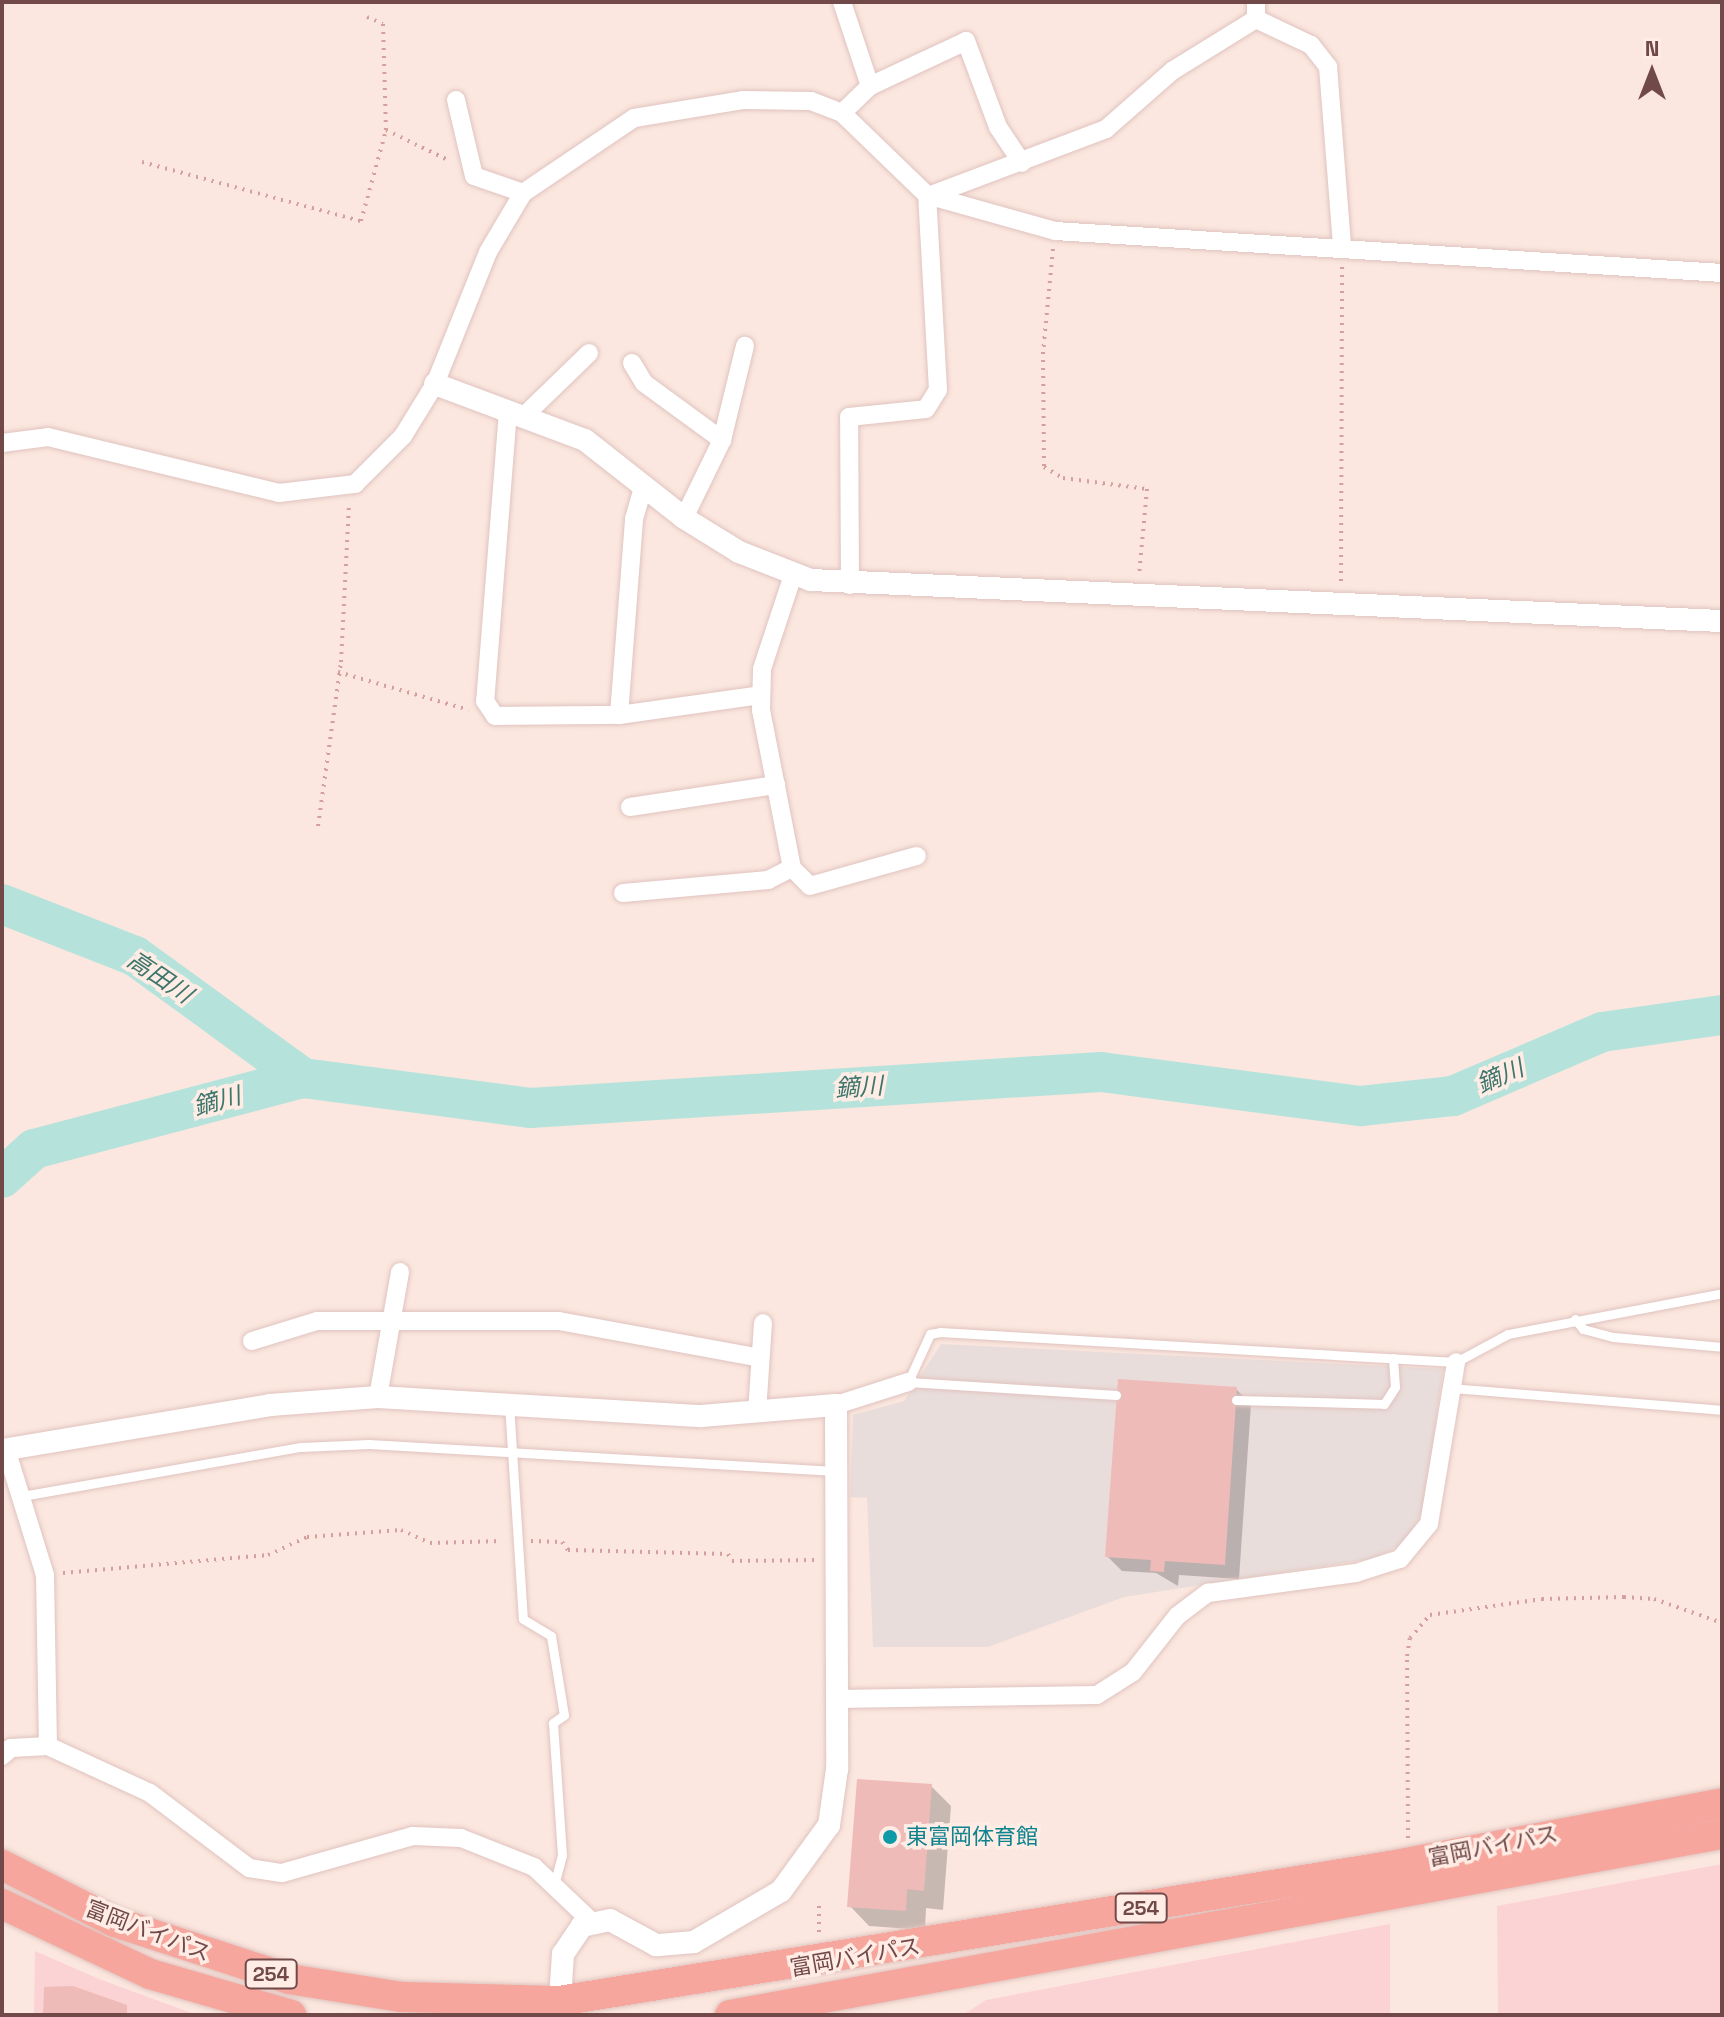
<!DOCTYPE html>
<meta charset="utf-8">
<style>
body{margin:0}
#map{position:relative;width:1724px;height:2017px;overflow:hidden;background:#fbe7df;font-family:"Space Grotesk","Noto Sans JP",sans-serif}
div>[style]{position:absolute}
.commercial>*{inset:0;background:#fbd3d4}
.industrial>*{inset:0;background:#e9dddb}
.shadow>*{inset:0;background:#0003}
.river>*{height:40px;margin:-20px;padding:0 20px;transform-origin:20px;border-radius:20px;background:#b5e3db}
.building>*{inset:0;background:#efbbb8}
.path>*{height:4px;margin-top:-2px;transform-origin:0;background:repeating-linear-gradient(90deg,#d49f9c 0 2px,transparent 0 8px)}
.roads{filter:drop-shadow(0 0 2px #e0c3bf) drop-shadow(0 0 2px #e0c3bf)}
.service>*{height:9px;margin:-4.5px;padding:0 4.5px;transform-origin:4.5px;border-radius:4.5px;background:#fff}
.minor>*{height:18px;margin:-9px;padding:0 9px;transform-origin:9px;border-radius:9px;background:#fff}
.tertiary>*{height:22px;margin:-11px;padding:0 11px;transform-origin:11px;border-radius:11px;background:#fff}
.trunk>*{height:30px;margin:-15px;padding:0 15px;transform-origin:15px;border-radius:15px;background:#f6a69c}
.dots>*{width:22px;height:22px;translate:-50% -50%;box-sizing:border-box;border:4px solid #ffece5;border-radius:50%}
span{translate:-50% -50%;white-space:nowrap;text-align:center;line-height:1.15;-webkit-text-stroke:7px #ffece5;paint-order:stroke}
.shield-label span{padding:2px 6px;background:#ffece5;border:2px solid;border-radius:6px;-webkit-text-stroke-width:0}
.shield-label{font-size:20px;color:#704948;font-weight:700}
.culture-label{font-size:22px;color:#0d838f}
.left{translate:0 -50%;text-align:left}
.street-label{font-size:22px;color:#704948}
.water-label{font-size:24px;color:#3d766c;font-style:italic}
.frame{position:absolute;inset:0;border:4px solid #704948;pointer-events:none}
.north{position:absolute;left:1612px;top:32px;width:80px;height:80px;-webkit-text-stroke:6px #ffece5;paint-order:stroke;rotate:0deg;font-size:22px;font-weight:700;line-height:32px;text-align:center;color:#704948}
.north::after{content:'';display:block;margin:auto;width:28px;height:36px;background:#704948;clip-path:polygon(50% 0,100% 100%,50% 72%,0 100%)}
</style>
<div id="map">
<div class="commercial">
<div style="clip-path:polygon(1722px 1864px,1722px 2015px,1498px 2015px,1497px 1906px)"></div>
<div style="clip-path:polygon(1390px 1924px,1390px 2015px,963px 2015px,986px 2000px)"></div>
<div style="clip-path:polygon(35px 1951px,99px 1979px,197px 2015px,34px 2015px)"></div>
</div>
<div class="industrial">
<div style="clip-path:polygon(941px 1344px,1443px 1369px,1424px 1509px,1405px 1542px,1376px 1558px,1124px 1597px,988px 1647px,873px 1647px,867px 1498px,850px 1497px,853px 1415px,904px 1401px)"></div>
</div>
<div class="shadow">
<div style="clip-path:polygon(1236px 1389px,1251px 1404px,1239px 1579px,1179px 1575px,1178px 1586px,1156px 1573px,1122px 1571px,1107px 1556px)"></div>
<div style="clip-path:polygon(931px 1786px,951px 1806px,943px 1910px,926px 1908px,925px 1930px,869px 1926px,850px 1906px)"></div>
</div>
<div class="river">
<div style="left:2px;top:904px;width:143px;rotate:21.4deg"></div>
<div style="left:135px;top:956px;width:208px;rotate:36deg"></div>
<div style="left:2px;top:1178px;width:43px;rotate:-42.2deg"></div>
<div style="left:34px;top:1149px;width:278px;rotate:-14.8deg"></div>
<div style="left:303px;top:1078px;width:229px;rotate:7.5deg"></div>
<div style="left:530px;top:1108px;width:572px;rotate:-3.61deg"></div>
<div style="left:1101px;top:1072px;width:262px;rotate:7.5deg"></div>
<div style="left:1361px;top:1106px;width:93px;rotate:-6.2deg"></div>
<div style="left:1453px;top:1096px;width:162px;rotate:-23.2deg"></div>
<div style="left:1602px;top:1032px;width:121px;rotate:-8.1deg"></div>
</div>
<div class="building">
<div style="clip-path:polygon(1118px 1379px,1237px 1387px,1225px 1565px,1165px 1561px,1164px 1572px,1150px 1571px,1151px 1560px,1105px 1557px)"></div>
<div style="clip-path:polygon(857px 1779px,932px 1784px,924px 1891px,907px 1889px,906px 1911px,847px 1907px)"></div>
<div style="clip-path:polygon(73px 1986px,127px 2005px,127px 2015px,43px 2015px,44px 1987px)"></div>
</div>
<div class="path">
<div style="left:367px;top:17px;width:17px;rotate:24deg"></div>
<div style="left:383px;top:24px;width:106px;rotate:88.4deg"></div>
<div style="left:142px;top:162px;width:227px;rotate:15.1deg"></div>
<div style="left:361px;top:221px;width:94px;rotate:-74.6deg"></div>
<div style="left:386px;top:130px;width:71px;rotate:25.8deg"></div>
<div style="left:1053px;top:249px;width:103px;rotate:95.5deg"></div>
<div style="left:1043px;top:352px;width:115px;rotate:89.5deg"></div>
<div style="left:1044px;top:467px;width:22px;rotate:30deg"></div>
<div style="left:1063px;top:478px;width:85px;rotate:7.5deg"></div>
<div style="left:1147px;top:489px;width:86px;rotate:95.3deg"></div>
<div style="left:1341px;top:581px;width:315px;rotate:-89.8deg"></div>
<div style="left:338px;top:672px;width:136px;rotate:16.2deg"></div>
<div style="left:318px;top:826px;width:166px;rotate:-82deg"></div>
<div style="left:341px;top:662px;width:160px;rotate:-87.1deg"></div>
<div style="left:531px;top:1541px;width:31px;rotate:2deg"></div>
<div style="left:562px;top:1542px;width:10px;rotate:53deg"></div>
<div style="left:568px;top:1550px;width:160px;rotate:1.4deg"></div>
<div style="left:728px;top:1554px;width:8px;rotate:60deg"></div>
<div style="left:732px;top:1561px;width:82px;rotate:-0.7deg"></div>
<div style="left:63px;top:1573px;width:206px;rotate:-5deg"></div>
<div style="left:268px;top:1555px;width:43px;rotate:-24.8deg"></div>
<div style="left:307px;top:1537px;width:94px;rotate:-4.3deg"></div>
<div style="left:401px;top:1530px;width:32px;rotate:24deg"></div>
<div style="left:430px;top:1543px;width:72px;rotate:-1.6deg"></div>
<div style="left:1408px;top:1838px;width:182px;rotate:-90.3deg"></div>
<div style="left:1407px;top:1656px;width:18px;rotate:-81deg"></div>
<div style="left:1410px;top:1638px;width:30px;rotate:-49deg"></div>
<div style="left:1430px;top:1615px;width:113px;rotate:-8.1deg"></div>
<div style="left:1542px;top:1599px;width:82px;rotate:-1.4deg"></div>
<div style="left:1624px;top:1597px;width:30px;rotate:4deg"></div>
<div style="left:1654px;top:1599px;width:72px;rotate:19.4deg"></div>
<div style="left:819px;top:1932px;width:31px;rotate:-90deg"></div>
</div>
<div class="roads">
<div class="service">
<div style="left:1575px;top:1319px;width:13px;rotate:51deg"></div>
<div style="left:1583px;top:1329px;width:31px;rotate:15deg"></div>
<div style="left:1613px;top:1337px;width:109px;rotate:5.2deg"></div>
<div style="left:1451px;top:1388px;width:272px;rotate:4.6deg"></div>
<div style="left:1116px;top:1395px;width:208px;rotate:-176.4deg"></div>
<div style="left:908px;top:1382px;width:53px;rotate:-65.4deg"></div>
<div style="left:930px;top:1334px;width:10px;rotate:-11deg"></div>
<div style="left:940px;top:1332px;width:517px;rotate:3.33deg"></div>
<div style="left:1456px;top:1362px;width:59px;rotate:-28.3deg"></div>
<div style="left:1508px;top:1334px;width:218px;rotate:-10.8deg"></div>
<div style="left:1236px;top:1400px;width:148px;rotate:1.5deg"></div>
<div style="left:1384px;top:1404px;width:20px;rotate:-57deg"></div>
<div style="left:1395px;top:1387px;width:29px;rotate:-94deg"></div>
<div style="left:509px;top:1404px;width:215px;rotate:86.3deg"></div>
<div style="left:523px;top:1619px;width:33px;rotate:31deg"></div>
<div style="left:551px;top:1636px;width:80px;rotate:80.7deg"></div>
<div style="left:564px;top:1715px;width:14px;rotate:144deg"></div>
<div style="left:553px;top:1723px;width:132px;rotate:86.1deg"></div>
<div style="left:562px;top:1855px;width:28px;rotate:105deg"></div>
<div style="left:22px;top:1496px;width:283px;rotate:-10deg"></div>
<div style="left:301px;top:1447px;width:68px;rotate:-2.5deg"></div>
<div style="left:369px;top:1444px;width:467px;rotate:3.3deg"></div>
</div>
<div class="minor">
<div style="left:842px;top:2px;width:89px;rotate:71.6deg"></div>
<div style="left:1256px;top:19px;width:61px;rotate:25.3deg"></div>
<div style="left:1311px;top:45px;width:28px;rotate:52deg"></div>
<div style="left:1328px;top:67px;width:178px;rotate:85.5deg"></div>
<div style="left:456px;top:100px;width:78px;rotate:76.7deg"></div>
<div style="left:474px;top:176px;width:52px;rotate:19.1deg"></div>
<div style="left:842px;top:113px;width:39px;rotate:-44deg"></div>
<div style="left:870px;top:86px;width:106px;rotate:-25.1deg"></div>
<div style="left:966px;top:41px;width:92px;rotate:69.6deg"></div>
<div style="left:998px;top:127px;width:43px;rotate:56.3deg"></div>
<div style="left:934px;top:194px;width:184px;rotate:-20.7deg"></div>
<div style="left:1106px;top:129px;width:88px;rotate:-41.3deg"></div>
<div style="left:1172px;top:71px;width:99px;rotate:-31.8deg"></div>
<div style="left:1256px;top:19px;width:17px;rotate:-90deg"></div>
<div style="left:632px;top:363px;width:23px;rotate:59deg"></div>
<div style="left:644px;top:383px;width:97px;rotate:36.2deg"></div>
<div style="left:508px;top:411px;width:291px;rotate:94.5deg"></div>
<div style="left:485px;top:701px;width:18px;rotate:56deg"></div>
<div style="left:495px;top:716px;width:124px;rotate:-0.5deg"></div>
<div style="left:619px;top:715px;width:197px;rotate:-85.6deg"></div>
<div style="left:634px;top:519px;width:35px;rotate:-74deg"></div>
<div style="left:523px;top:417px;width:92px;rotate:-44.1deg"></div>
<div style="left:2px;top:443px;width:46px;rotate:-7.4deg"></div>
<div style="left:48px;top:437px;width:238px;rotate:13.6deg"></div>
<div style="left:279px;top:493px;width:77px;rotate:-6.8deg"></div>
<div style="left:355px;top:484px;width:68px;rotate:-45deg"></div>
<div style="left:403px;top:436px;width:61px;rotate:-58.4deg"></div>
<div style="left:435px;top:384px;width:142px;rotate:-68.1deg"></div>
<div style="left:488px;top:252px;width:69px;rotate:-59.3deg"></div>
<div style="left:523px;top:193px;width:134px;rotate:-34deg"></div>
<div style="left:634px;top:118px;width:110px;rotate:-9.4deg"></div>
<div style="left:743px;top:100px;width:68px;rotate:0.8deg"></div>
<div style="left:811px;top:101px;width:33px;rotate:21deg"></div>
<div style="left:842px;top:113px;width:118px;rotate:44deg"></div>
<div style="left:927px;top:195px;width:133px;rotate:15.7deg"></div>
<div style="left:1055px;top:231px;width:668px;rotate:3.6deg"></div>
<div style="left:684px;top:518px;width:87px;rotate:-64deg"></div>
<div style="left:722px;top:440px;width:97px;rotate:-76.3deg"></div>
<div style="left:793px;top:575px;width:99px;rotate:108.3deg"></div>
<div style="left:762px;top:669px;width:41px;rotate:91.4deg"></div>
<div style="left:761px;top:710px;width:161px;rotate:78.9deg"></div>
<div style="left:792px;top:868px;width:25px;rotate:45deg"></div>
<div style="left:810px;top:886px;width:111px;rotate:-15.7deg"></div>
<div style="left:850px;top:585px;width:168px;rotate:-90.3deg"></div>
<div style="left:849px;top:417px;width:77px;rotate:-5.9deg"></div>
<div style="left:926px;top:409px;width:22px;rotate:-58deg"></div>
<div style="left:938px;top:390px;width:195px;rotate:-93.2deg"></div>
<div style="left:619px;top:715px;width:143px;rotate:-8deg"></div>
<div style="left:630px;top:807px;width:148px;rotate:-8.6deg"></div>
<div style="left:623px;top:893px;width:146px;rotate:-5.1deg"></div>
<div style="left:768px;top:880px;width:27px;rotate:-27deg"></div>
<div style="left:252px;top:1341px;width:68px;rotate:-17.1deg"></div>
<div style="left:317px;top:1321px;width:242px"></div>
<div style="left:559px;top:1321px;width:204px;rotate:10.4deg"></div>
<div style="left:378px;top:1397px;width:127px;rotate:-80deg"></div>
<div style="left:836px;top:1405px;width:76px;rotate:-17.7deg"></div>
<div style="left:757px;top:1413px;width:90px;rotate:-86.2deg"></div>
<div style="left:6px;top:1449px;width:132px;rotate:72.8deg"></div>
<div style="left:45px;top:1575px;width:171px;rotate:89deg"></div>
<div style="left:836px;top:1699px;width:261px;rotate:-0.9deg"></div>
<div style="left:1097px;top:1695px;width:43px;rotate:-32.6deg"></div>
<div style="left:1133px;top:1672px;width:71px;rotate:-51.8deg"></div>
<div style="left:1177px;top:1616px;width:39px;rotate:-37deg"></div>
<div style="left:1208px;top:1593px;width:149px;rotate:-7.7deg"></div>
<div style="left:1356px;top:1573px;width:46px;rotate:-17.7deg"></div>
<div style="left:1400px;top:1559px;width:45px;rotate:-50.4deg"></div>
<div style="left:1429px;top:1524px;width:164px;rotate:-80.5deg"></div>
<div style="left:2px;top:1756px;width:12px;rotate:-42deg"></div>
<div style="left:11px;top:1748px;width:37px;rotate:-3deg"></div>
<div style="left:48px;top:1746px;width:112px;rotate:24.7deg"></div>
<div style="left:150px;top:1793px;width:124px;rotate:37.1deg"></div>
<div style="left:249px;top:1868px;width:33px;rotate:9deg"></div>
<div style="left:282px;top:1873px;width:136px;rotate:-15.8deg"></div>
<div style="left:413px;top:1836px;width:48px;rotate:2.4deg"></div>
<div style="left:461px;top:1838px;width:79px;rotate:21.7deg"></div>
<div style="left:534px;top:1867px;width:79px;rotate:43.5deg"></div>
</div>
<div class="tertiary">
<div style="left:435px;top:384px;width:160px;rotate:20.5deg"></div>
<div style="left:585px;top:440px;width:126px;rotate:38.2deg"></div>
<div style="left:684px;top:518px;width:65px;rotate:31.7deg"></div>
<div style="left:739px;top:552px;width:77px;rotate:21.3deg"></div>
<div style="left:811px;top:580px;width:912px;rotate:2.58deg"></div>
<div style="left:2px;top:1450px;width:272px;rotate:-9.5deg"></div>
<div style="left:270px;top:1405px;width:108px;rotate:-4.2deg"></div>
<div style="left:378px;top:1397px;width:324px;rotate:3.4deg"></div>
<div style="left:701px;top:1416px;width:135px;rotate:-4.7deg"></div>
<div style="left:836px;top:1405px;width:364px;rotate:89.8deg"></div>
<div style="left:837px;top:1769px;width:57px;rotate:98.1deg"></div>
<div style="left:829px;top:1825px;width:82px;rotate:126deg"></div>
<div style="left:781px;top:1891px;width:101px;rotate:149.6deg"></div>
<div style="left:694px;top:1942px;width:38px;rotate:175deg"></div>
<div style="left:656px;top:1945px;width:52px;rotate:-151.5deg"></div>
<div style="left:610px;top:1920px;width:29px;rotate:168deg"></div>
<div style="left:582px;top:1926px;width:34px;rotate:124deg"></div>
<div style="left:563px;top:1954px;width:60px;rotate:93.8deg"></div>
</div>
<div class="trunk">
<div style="left:2px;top:1865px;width:127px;rotate:26.8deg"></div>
<div style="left:115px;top:1922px;width:183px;rotate:18.1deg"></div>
<div style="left:289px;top:1979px;width:113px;rotate:9.1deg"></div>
<div style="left:401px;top:1997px;width:158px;rotate:1.5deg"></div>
<div style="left:559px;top:2001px;width:842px;rotate:-9.23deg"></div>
<div style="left:1390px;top:1866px;width:338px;rotate:-10.7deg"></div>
<div style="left:2px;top:1904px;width:164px;rotate:25.3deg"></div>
<div style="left:150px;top:1974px;width:147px;rotate:16.2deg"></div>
<div style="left:730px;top:2015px;width:1008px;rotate:-10.34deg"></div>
</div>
</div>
<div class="dots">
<div style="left:890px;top:1837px;background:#0f9aa8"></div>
</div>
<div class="shield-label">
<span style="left:1141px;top:1908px">254</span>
<span style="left:271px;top:1974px">254</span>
</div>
<div class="culture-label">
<span class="left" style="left:906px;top:1837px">東富岡体育館</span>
</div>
<div class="street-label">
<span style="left:1493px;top:1846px;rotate:-11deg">富岡バイパス</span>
<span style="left:148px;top:1931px;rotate:21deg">富岡バイパス</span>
<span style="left:855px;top:1957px;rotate:-10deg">富岡バイパス</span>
</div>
<div class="water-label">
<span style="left:160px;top:977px;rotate:34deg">高田川</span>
<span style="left:1500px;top:1076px;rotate:-23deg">鏑川</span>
<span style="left:859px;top:1087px;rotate:-4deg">鏑川</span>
<span style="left:217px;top:1101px;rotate:-15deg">鏑川</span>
</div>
<div class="frame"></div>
<div class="north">N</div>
</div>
